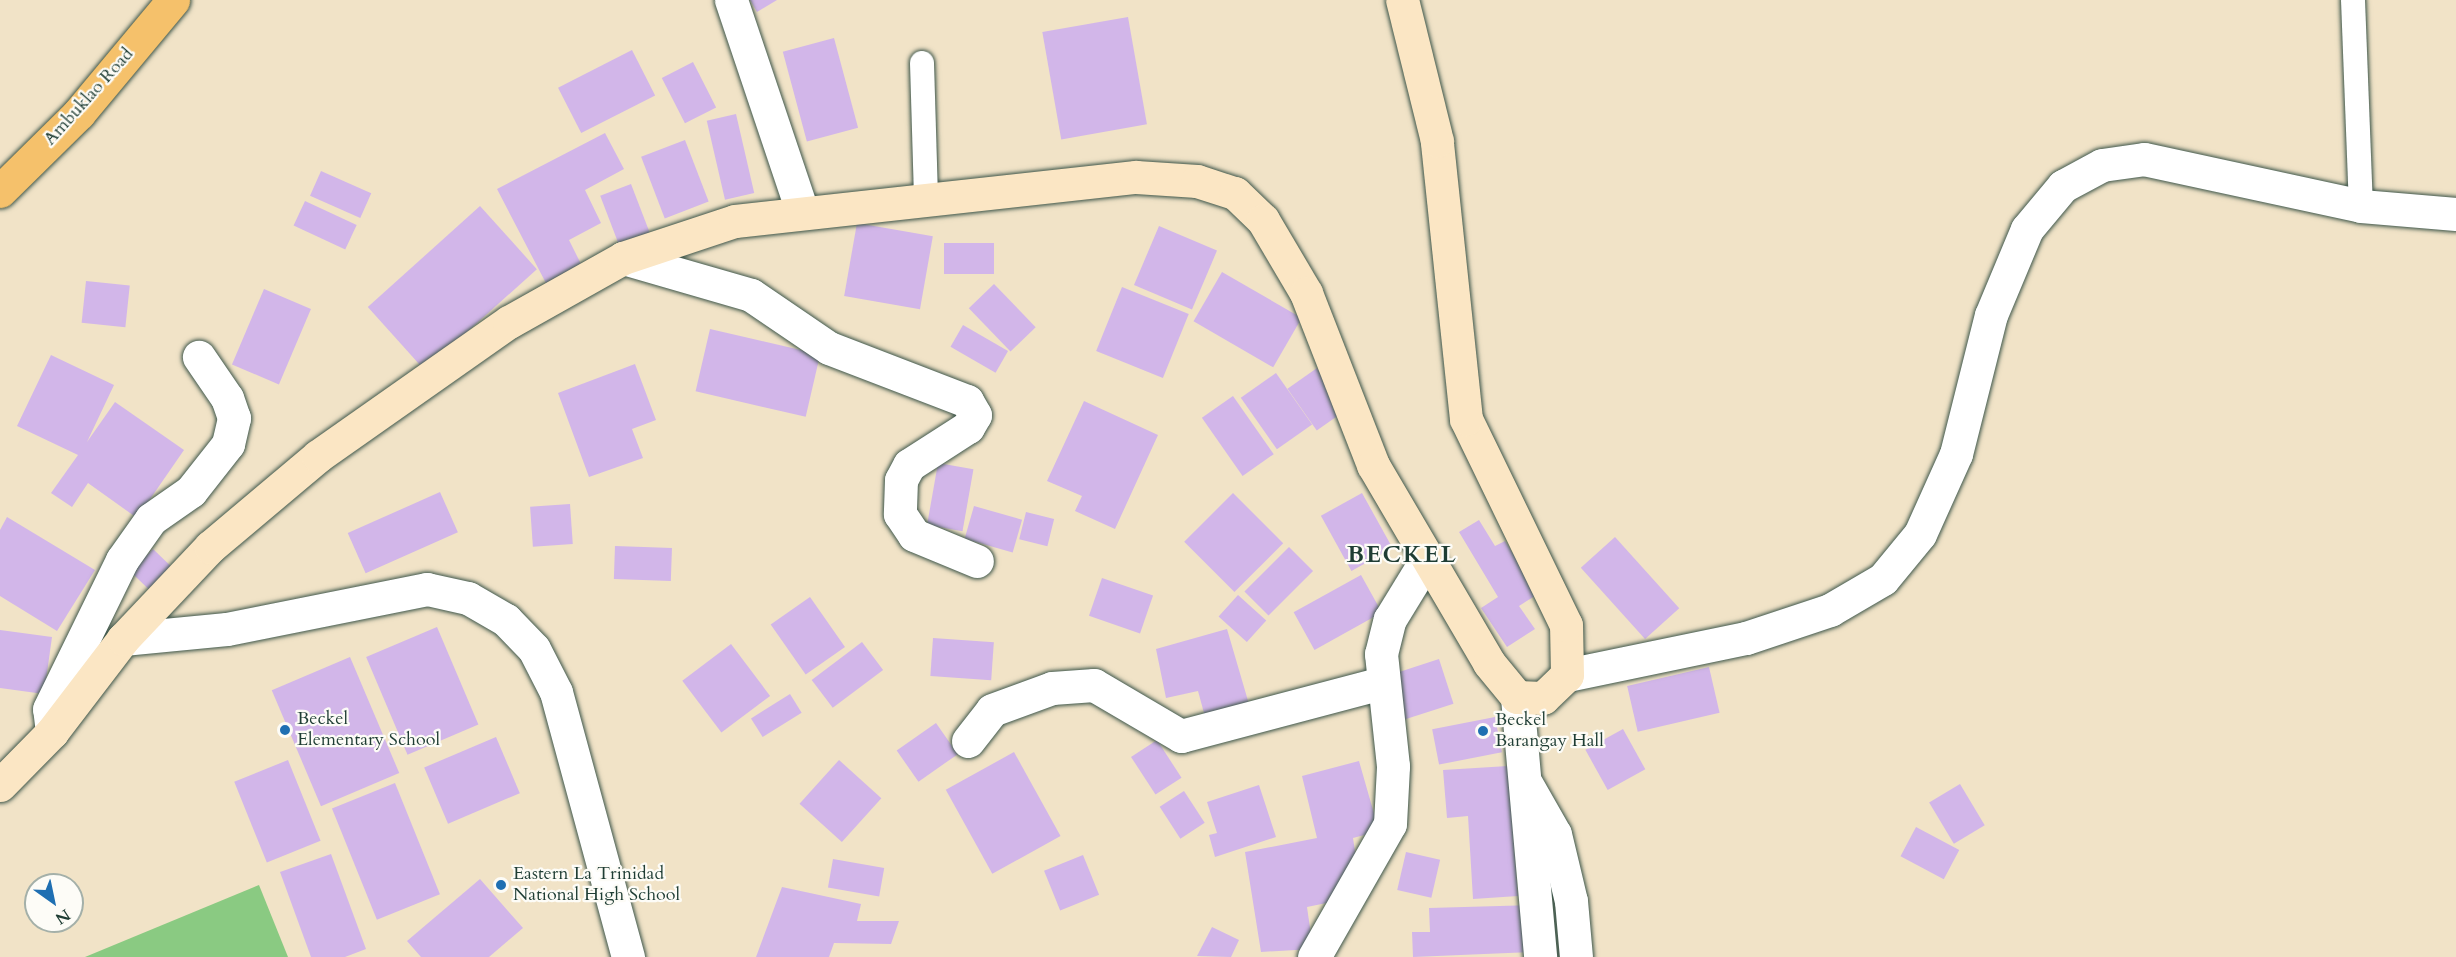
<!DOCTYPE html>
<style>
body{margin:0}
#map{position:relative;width:2456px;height:957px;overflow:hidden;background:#f1e3c7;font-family:Cardo,serif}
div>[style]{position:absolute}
.green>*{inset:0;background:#8aca82}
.building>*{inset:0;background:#d2b6e9;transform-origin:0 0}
.roads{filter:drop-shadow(0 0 2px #3e564a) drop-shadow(0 0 2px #3e564a)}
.lane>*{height:24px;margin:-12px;padding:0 12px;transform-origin:12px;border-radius:12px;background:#fff}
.street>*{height:33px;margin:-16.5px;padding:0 16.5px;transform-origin:16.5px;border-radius:16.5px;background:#fff}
.secondary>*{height:33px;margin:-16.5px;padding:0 16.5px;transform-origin:16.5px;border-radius:16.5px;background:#fbe6c4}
.primary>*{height:33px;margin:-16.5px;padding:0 16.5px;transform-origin:16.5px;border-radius:16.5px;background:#f5c16b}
.dots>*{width:16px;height:16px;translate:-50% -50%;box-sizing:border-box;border:3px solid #fdfcf7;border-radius:50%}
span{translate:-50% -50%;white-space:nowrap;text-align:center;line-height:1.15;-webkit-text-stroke:4.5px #fdfcf7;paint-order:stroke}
.street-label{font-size:18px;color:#1f3d34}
.poi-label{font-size:18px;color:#1f3d34}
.left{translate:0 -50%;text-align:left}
.district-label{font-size:24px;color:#1f3d34;font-weight:700;letter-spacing:1.5px}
.north{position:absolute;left:24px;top:873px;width:60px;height:60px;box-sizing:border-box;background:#fdfcf7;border:2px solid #a4b0a9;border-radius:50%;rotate:147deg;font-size:16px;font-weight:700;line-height:24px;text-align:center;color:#1f3d34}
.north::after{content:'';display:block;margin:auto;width:21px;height:27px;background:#1f6fb2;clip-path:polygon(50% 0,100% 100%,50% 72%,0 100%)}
</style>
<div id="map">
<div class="green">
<div style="clip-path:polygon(259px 885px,288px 957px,85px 957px)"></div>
</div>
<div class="building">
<div style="clip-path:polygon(750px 0,777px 0,757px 12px)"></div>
<div style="left:1128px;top:17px;width:109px;height:87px;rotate:80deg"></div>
<div style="left:834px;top:38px;width:93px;height:53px;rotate:75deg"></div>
<div style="left:632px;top:50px;width:51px;height:83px;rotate:63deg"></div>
<div style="left:693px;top:62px;width:51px;height:35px;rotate:63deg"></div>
<div style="left:736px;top:114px;width:81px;height:30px;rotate:77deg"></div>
<div style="clip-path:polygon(605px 133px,624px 169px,585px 190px,601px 223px,569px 240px,584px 270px,549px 289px,497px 189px)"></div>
<div style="left:685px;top:140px;width:66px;height:47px;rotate:69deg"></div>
<div style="left:321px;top:171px;width:55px;height:27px;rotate:24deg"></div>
<div style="left:631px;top:184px;width:59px;height:33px;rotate:69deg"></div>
<div style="left:305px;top:201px;width:57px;height:27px;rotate:25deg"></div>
<div style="left:480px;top:206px;width:85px;height:151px;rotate:48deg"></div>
<div style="left:857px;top:223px;width:77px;height:74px;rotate:10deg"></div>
<div style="left:1159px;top:226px;width:63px;height:64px;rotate:23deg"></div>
<div style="left:944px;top:243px;width:50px;height:31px"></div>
<div style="left:1222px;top:272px;width:92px;height:57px;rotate:30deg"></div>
<div style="left:86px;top:281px;width:44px;height:42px;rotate:6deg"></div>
<div style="left:994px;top:284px;width:60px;height:35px;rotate:46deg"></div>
<div style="left:1122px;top:287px;width:72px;height:69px;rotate:22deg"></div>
<div style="left:264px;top:289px;width:51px;height:82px;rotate:23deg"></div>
<div style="left:963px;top:325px;width:52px;height:25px;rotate:30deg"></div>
<div style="left:710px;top:329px;width:113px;height:64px;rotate:13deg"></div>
<div style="clip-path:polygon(51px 355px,114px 385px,87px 442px,115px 402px,184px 450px,137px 518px,88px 483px,72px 507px,51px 493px,78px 455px,17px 426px)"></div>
<div style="clip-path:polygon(635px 364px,656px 420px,632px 429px,643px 458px,589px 477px,558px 393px)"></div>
<div style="left:1317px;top:368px;width:51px;height:36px;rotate:55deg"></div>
<div style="left:1276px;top:373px;width:63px;height:43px;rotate:55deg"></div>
<div style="left:1233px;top:396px;width:71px;height:38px;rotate:55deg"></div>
<div style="clip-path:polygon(1084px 401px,1158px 435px,1115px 529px,1075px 511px,1082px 496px,1047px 481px)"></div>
<div style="left:938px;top:463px;width:36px;height:63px;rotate:10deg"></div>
<div style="left:440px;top:492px;width:44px;height:101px;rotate:66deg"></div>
<div style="left:1233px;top:493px;width:71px;height:69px;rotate:45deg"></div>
<div style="left:1362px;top:493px;width:63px;height:47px;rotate:61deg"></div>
<div style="left:570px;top:504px;width:40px;height:40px;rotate:86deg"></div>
<div style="left:974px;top:506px;width:50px;height:34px;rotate:16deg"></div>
<div style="left:1026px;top:512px;width:29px;height:28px;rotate:14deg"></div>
<div style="clip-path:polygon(7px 517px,95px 570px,57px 631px,0 596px,0 530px)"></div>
<div style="clip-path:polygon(1479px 520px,1495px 546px,1505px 541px,1538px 594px,1519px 606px,1535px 629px,1507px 647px,1481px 608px,1498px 597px,1459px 532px)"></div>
<div style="left:1615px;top:537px;width:96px;height:46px;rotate:48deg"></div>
<div style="left:615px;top:546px;width:57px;height:33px;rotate:2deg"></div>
<div style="left:1289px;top:547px;width:34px;height:63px;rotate:45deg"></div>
<div style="left:153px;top:549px;width:30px;height:32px;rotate:44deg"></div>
<div style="left:1361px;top:575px;width:43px;height:77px;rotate:61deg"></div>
<div style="left:1102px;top:578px;width:54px;height:40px;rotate:19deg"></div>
<div style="left:1238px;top:595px;width:38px;height:29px;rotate:42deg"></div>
<div style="left:810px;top:597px;width:61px;height:48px;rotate:55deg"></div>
<div style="left:437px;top:627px;width:106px;height:77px;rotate:67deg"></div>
<div style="clip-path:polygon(1227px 629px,1251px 711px,1207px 724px,1198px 691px,1166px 698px,1156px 649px)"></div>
<div style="clip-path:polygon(0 630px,52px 637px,44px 694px,0 688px)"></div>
<div style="left:933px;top:638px;width:61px;height:38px;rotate:4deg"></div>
<div style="left:862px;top:642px;width:35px;height:63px;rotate:53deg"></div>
<div style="left:731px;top:644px;width:65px;height:61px;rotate:53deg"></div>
<div style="left:350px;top:657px;width:126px;height:85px;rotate:67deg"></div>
<div style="left:1439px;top:659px;width:47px;height:58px;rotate:72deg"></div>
<div style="left:1709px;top:667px;width:47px;height:84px;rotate:77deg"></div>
<div style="left:790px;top:694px;width:22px;height:46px;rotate:58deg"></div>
<div style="left:1495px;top:717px;width:36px;height:64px;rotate:79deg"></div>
<div style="left:936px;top:723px;width:38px;height:48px;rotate:55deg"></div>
<div style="left:1623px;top:729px;width:46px;height:43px;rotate:61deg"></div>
<div style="left:496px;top:737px;width:61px;height:78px;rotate:67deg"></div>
<div style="left:1157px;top:740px;width:45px;height:31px;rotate:57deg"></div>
<div style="left:1014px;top:752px;width:96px;height:78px;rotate:61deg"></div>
<div style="left:288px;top:760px;width:87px;height:58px;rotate:68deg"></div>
<div style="left:839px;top:760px;width:57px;height:59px;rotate:42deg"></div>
<div style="clip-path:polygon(1359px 761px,1379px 831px,1353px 838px,1357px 865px,1341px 900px,1307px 907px,1313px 949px,1261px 952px,1245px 852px,1317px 838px,1302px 776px)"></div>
<div style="clip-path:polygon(1508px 766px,1518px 896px,1473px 899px,1468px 816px,1447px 818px,1443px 770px)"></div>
<div style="left:395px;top:783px;width:120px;height:68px;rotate:68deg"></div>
<div style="left:1960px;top:784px;width:48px;height:36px;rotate:59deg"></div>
<div style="clip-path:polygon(1259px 785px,1276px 837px,1215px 857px,1209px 835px,1217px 833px,1207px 802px)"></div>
<div style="left:1184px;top:791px;width:38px;height:29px;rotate:57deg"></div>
<div style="left:1916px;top:827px;width:49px;height:33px;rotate:28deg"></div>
<div style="left:1406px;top:852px;width:35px;height:39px;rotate:13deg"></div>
<div style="clip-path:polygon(331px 854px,366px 949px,345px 957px,311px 957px,280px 872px)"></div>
<div style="left:1083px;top:855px;width:43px;height:42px;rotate:68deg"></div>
<div style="left:833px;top:859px;width:52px;height:29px;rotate:10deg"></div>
<div style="clip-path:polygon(480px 879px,523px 928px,489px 957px,421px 957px,407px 941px)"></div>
<div style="clip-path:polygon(782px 887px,861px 904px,857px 921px,899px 921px,891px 944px,834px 943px,829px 957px,756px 957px)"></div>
<div style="clip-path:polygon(1531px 905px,1533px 952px,1413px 957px,1412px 932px,1430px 932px,1429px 908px)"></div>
<div style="clip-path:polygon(1212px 927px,1239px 940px,1231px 957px,1197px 956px)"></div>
</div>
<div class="roads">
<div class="lane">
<div style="left:2353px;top:0;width:206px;rotate:87.8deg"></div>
<div style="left:922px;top:63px;width:134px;rotate:88.3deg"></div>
</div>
<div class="street">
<div style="left:731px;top:0;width:223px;rotate:71.4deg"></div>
<div style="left:623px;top:258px;width:133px;rotate:16.1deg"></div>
<div style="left:751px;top:295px;width:94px;rotate:34.2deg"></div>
<div style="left:829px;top:348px;width:148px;rotate:21deg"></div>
<div style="left:967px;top:401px;width:16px;rotate:60deg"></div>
<div style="left:975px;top:415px;width:14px;rotate:120deg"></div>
<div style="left:968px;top:427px;width:70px;rotate:147.2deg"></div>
<div style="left:909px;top:465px;width:17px;rotate:118deg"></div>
<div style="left:901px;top:480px;width:34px;rotate:92deg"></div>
<div style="left:900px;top:514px;width:25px;rotate:56deg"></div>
<div style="left:914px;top:535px;width:68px;rotate:22.4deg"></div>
<div style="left:123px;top:639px;width:104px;rotate:-5.5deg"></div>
<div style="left:227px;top:629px;width:204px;rotate:-11.3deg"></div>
<div style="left:427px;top:589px;width:42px;rotate:12.4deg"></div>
<div style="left:468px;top:598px;width:44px;rotate:30.1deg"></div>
<div style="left:506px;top:620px;width:40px;rotate:46deg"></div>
<div style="left:534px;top:649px;width:48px;rotate:62.9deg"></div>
<div style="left:556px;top:692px;width:275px;rotate:74.8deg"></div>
<div style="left:1567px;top:675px;width:183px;rotate:-11.7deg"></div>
<div style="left:1746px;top:638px;width:89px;rotate:-18.4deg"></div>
<div style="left:1830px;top:610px;width:61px;rotate:-30.3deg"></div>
<div style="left:1883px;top:579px;width:58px;rotate:-50.6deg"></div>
<div style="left:1920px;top:534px;width:88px;rotate:-65.8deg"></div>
<div style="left:1956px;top:454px;width:143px;rotate:-75.9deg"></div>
<div style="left:1991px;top:315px;width:93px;rotate:-67.3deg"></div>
<div style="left:2027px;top:229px;width:56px;rotate:-50.1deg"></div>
<div style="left:2063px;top:186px;width:44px;rotate:-28.3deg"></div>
<div style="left:2102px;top:165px;width:42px;rotate:-8.1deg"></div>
<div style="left:2144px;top:159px;width:222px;rotate:12.2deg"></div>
<div style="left:2361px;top:206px;width:95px;rotate:4.8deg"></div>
<div style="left:1517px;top:697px;width:261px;rotate:84.9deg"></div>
<div style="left:52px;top:732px;width:23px;rotate:-97deg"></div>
<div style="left:49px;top:709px;width:166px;rotate:-63.9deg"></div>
<div style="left:122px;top:560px;width:50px;rotate:-54.7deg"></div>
<div style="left:151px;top:519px;width:49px;rotate:-35deg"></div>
<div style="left:191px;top:491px;width:60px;rotate:-51.8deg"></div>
<div style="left:228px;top:444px;width:27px;rotate:-77deg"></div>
<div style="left:234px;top:418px;width:21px;rotate:-109deg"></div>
<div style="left:227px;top:398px;width:50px;rotate:-124.3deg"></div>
<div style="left:968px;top:741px;width:39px;rotate:-52deg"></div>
<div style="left:992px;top:710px;width:64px;rotate:-20.1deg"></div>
<div style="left:1052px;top:688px;width:42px;rotate:-4.1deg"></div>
<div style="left:1094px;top:685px;width:101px;rotate:30.4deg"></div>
<div style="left:1181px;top:736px;width:207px;rotate:-14.8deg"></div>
<div style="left:1527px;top:785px;width:56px;rotate:60.3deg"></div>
<div style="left:1555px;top:834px;width:69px;rotate:76.6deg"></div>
<div style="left:1571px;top:901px;width:56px;rotate:84.9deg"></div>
<div style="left:1314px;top:957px;width:153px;rotate:-60.3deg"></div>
<div style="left:1390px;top:824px;width:58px;rotate:-87deg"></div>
<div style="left:1393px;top:766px;width:113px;rotate:-96.1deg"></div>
<div style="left:1381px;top:654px;width:36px;rotate:-76deg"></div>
<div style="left:1390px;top:619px;width:73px;rotate:-58.5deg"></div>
</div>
<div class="secondary">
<div style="left:0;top:785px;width:74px;rotate:-45.5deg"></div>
<div style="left:52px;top:732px;width:117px;rotate:-52.6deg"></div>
<div style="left:123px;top:639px;width:127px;rotate:-46.6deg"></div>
<div style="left:210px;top:547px;width:141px;rotate:-40.1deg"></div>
<div style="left:318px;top:456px;width:233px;rotate:-35.1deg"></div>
<div style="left:509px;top:322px;width:131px;rotate:-29.3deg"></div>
<div style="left:623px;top:258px;width:118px;rotate:-18.3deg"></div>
<div style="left:735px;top:221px;width:403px;rotate:-6.3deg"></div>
<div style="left:1136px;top:177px;width:61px;rotate:3.8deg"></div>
<div style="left:1197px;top:181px;width:40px;rotate:18deg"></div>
<div style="left:1235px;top:193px;width:39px;rotate:44deg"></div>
<div style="left:1263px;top:220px;width:85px;rotate:59.5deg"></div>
<div style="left:1306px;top:293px;width:185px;rotate:68.7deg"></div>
<div style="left:1373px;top:465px;width:229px;rotate:59.6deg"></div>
<div style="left:1489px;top:663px;width:44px;rotate:50.5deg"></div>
<div style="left:1517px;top:697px;width:26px;rotate:2deg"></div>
<div style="left:1543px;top:698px;width:33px;rotate:-44deg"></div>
<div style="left:1567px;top:675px;width:50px;rotate:-91.1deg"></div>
<div style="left:1566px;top:625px;width:229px;rotate:-115.9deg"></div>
<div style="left:1466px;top:419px;width:280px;rotate:-96deg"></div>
<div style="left:1437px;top:141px;width:145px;rotate:-103.9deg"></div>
</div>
<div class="primary">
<div style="left:0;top:191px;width:111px;rotate:-44.6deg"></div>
<div style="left:79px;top:113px;width:147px;rotate:-50.2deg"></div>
</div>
</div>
<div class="dots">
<div style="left:285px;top:730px;background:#1f6fb2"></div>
<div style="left:1483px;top:731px;background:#1f6fb2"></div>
<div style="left:501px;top:885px;background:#1f6fb2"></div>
</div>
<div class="street-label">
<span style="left:89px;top:97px;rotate:-48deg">Ambuklao Road</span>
</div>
<div class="poi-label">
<span class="left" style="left:297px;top:730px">Beckel<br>Elementary School</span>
<span class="left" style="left:1495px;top:731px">Beckel<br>Barangay Hall</span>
<span class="left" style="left:513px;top:885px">Eastern La Trinidad<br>National High School</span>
</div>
<div class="district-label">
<span style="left:1402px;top:555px">BECKEL</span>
</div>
<div class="north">N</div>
</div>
